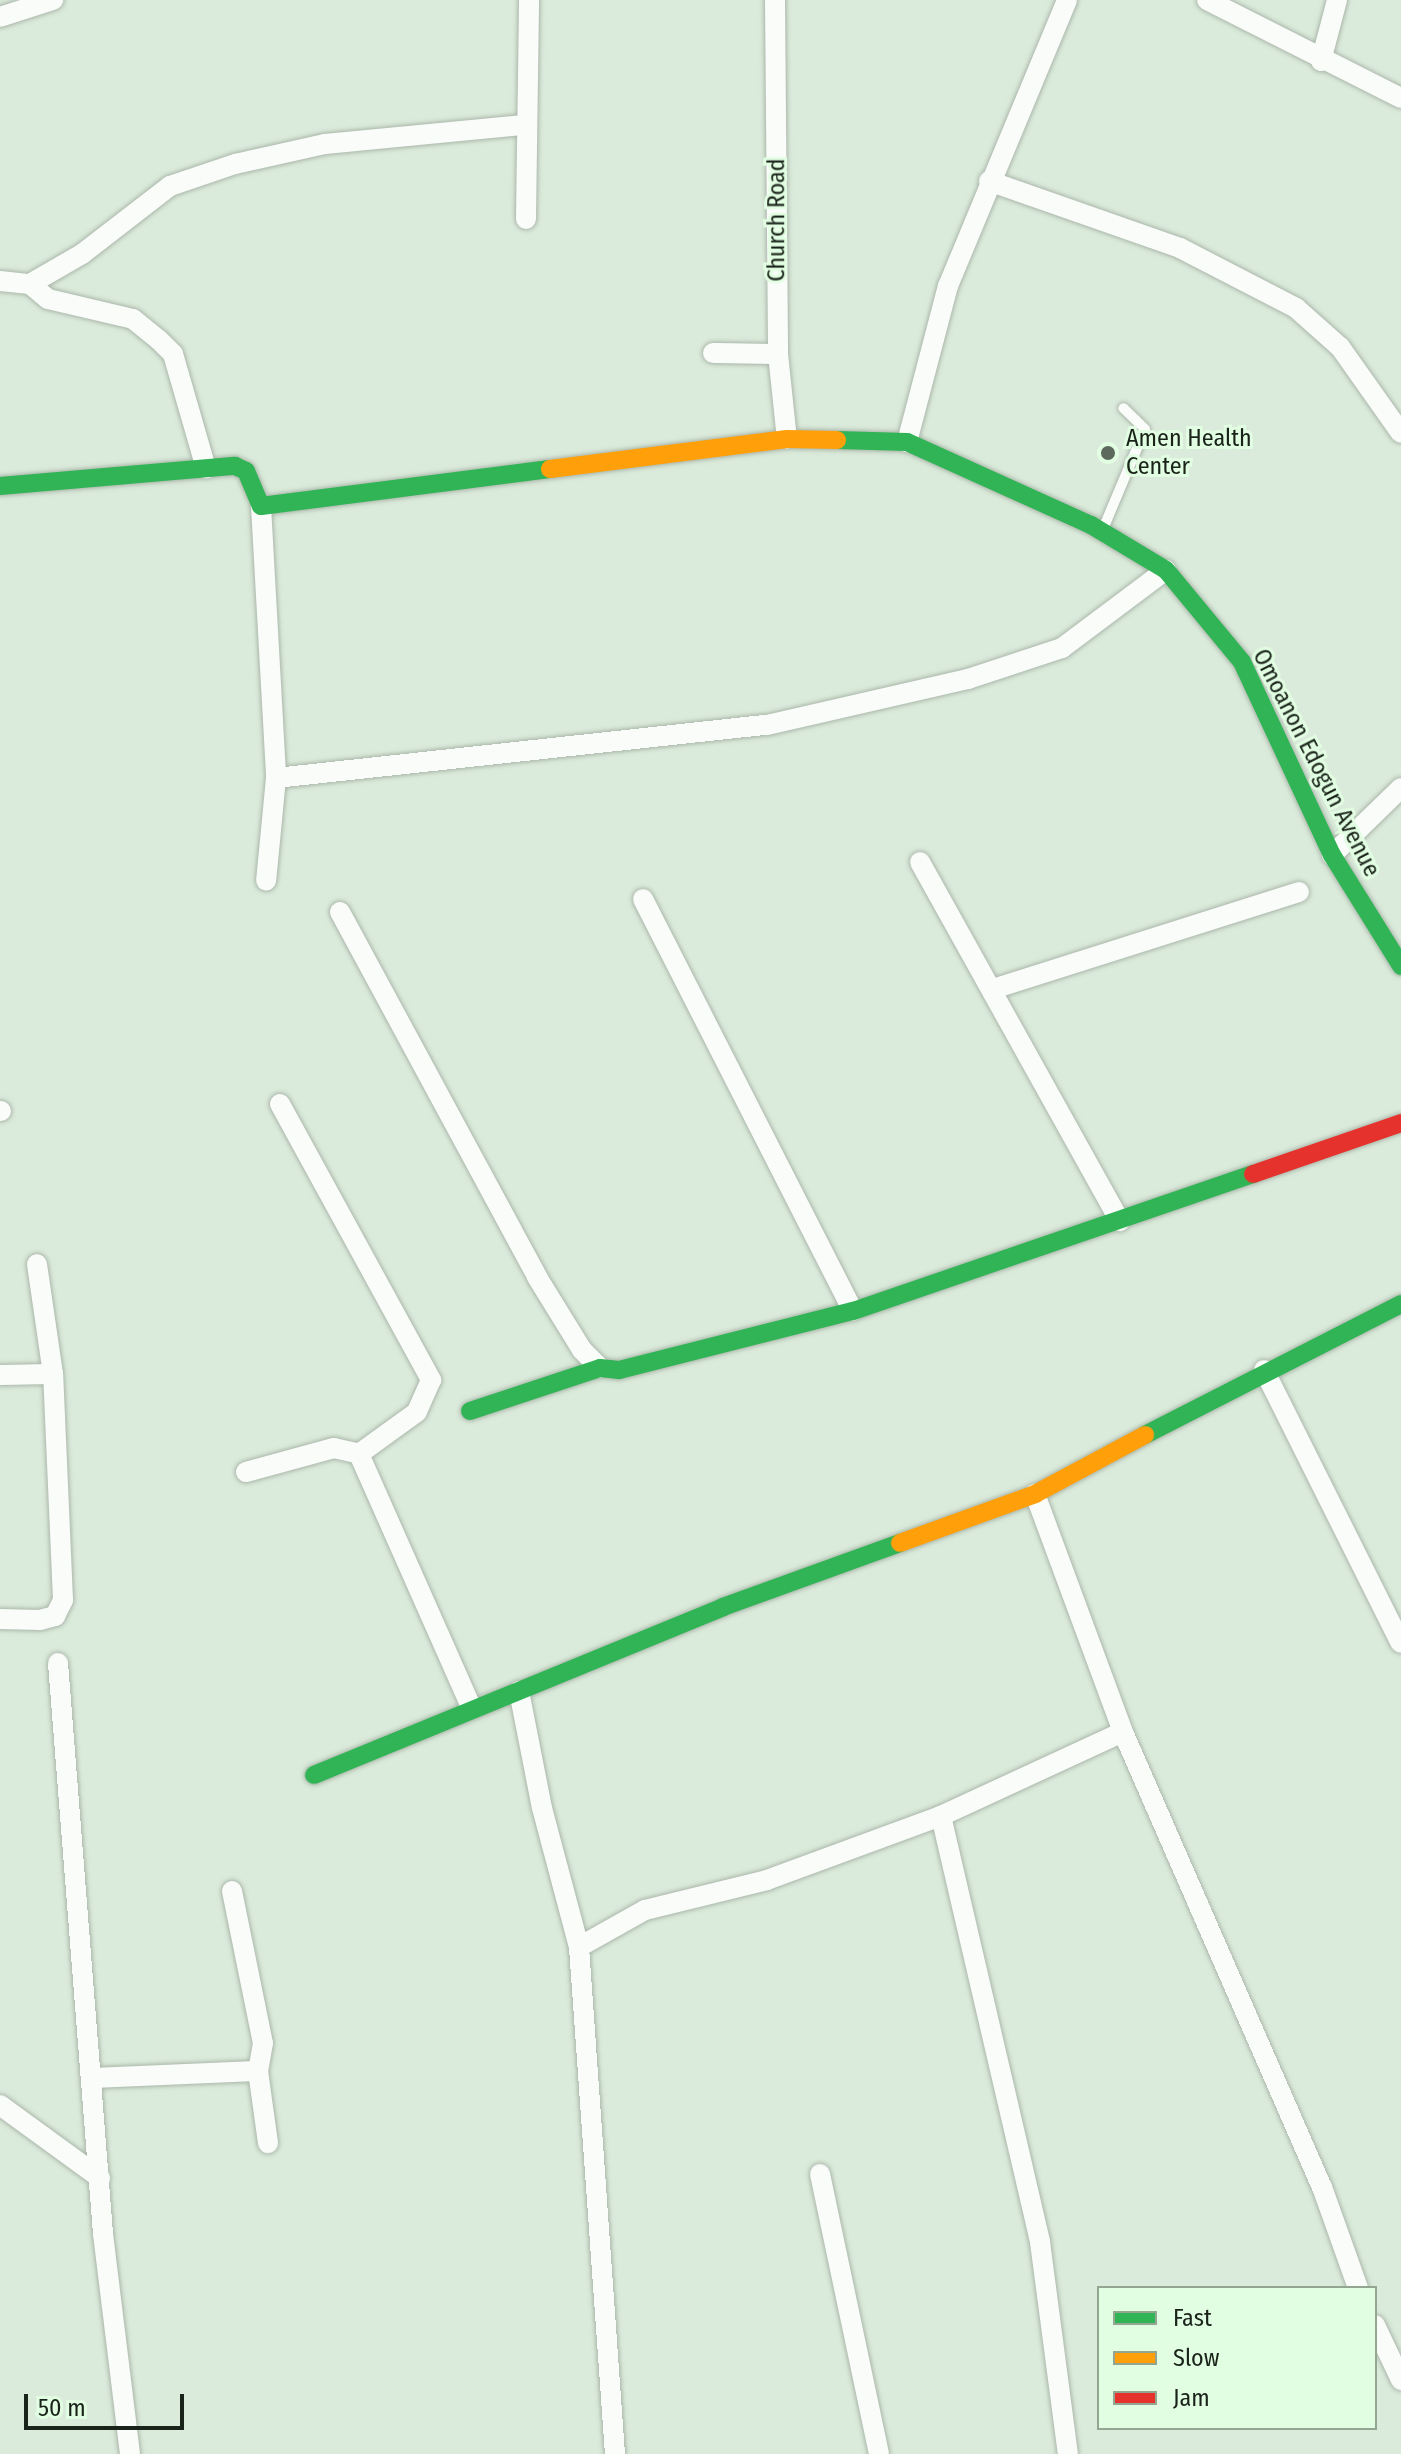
<!DOCTYPE html>
<style>
body{margin:0}
#map{position:relative;width:1401px;height:2454px;overflow:hidden;background:#dbebdb;font-family:"Fira Sans Condensed",sans-serif}
div>[style]{position:absolute}
.roads{filter:drop-shadow(0 0 2px #abb7ab) drop-shadow(0 0 2px #abb7ab)}
.lane>*{height:10px;margin:-5px;padding:0 5px;transform-origin:5px;border-radius:5px;background:#fafcfa}
.street>*{height:20px;margin:-10px;padding:0 10px;transform-origin:10px;border-radius:10px;background:#fafcfa}
.fast>*{height:18px;margin:-9px;padding:0 9px;transform-origin:9px;border-radius:9px;background:#30b455}
.slow>*{height:18px;margin:-9px;padding:0 9px;transform-origin:9px;border-radius:9px;background:#ff9f0a}
.jam>*{height:18px;margin:-9px;padding:0 9px;transform-origin:9px;border-radius:9px;background:#e5322d}
.dots>*{width:22px;height:22px;translate:-50% -50%;box-sizing:border-box;border:4px solid #e2fee2;border-radius:50%}
span{translate:-50% -50%;white-space:nowrap;text-align:center;line-height:1.15;-webkit-text-stroke:6px #e2fee2;paint-order:stroke}
.street-label{font-size:24px;color:#1a231a}
.poi-label{font-size:24px;color:#1a231a}
.left{translate:0 -50%;text-align:left}
.legend{position:absolute;left:1097px;top:2286px;width:280px;height:144px;box-sizing:border-box;background:#e2fee2;border:2px solid #92a692;margin:0;padding:10px 14px;list-style:none;font-size:24px;color:#1a231a}
.legend li{display:flex;align-items:center;gap:16px;height:40px}
.legend b{width:40px;border:2px solid #92a692}
.scale{position:absolute;left:24px;top:2394px;width:160px;height:36px;box-sizing:border-box;border:4px solid #1a231a;border-top:0;padding-left:10px;font-size:24px;line-height:28px;white-space:nowrap;color:#1a231a;-webkit-text-stroke:6px #e2fee2;paint-order:stroke}
</style>
<div id="map">
<div class="roads">
<div class="lane">
<div style="left:1103px;top:529px;width:108px;rotate:-67.2deg"></div>
<div style="left:1145px;top:429px;width:30px;rotate:-136deg"></div>
</div>
<div class="street">
<div style="left:775px;top:0;width:354px;rotate:89.5deg"></div>
<div style="left:778px;top:354px;width:85px;rotate:84deg"></div>
<div style="left:1207px;top:0;width:217px;rotate:26.8deg"></div>
<div style="left:0;top:17px;width:56px;rotate:-17.8deg"></div>
<div style="left:1321px;top:61px;width:63px;rotate:-75.3deg"></div>
<div style="left:989px;top:181px;width:202px;rotate:19.3deg"></div>
<div style="left:1180px;top:248px;width:131px;rotate:27.3deg"></div>
<div style="left:1296px;top:308px;width:59px;rotate:41.6deg"></div>
<div style="left:1340px;top:347px;width:105px;rotate:54.7deg"></div>
<div style="left:526px;top:219px;width:219px;rotate:-89.2deg"></div>
<div style="left:0;top:281px;width:30px;rotate:6deg"></div>
<div style="left:30px;top:284px;width:60px;rotate:-30deg"></div>
<div style="left:82px;top:254px;width:111px;rotate:-37.7deg"></div>
<div style="left:170px;top:186px;width:69px;rotate:-18.7deg"></div>
<div style="left:235px;top:164px;width:92px;rotate:-12.5deg"></div>
<div style="left:325px;top:144px;width:200px;rotate:-5.5deg"></div>
<div style="left:30px;top:284px;width:23px;rotate:40deg"></div>
<div style="left:48px;top:299px;width:87px;rotate:13.2deg"></div>
<div style="left:133px;top:319px;width:33px;rotate:39deg"></div>
<div style="left:159px;top:340px;width:20px;rotate:45deg"></div>
<div style="left:173px;top:354px;width:119px;rotate:73.9deg"></div>
<div style="left:713px;top:353px;width:65px;rotate:0.9deg"></div>
<div style="left:907px;top:442px;width:161px;rotate:-75.3deg"></div>
<div style="left:948px;top:286px;width:310px;rotate:-67.4deg"></div>
<div style="left:261px;top:506px;width:272px;rotate:86.8deg"></div>
<div style="left:276px;top:778px;width:103px;rotate:95.5deg"></div>
<div style="left:276px;top:778px;width:494px;rotate:-6.2deg"></div>
<div style="left:767px;top:725px;width:206px;rotate:-12.9deg"></div>
<div style="left:968px;top:679px;width:99px;rotate:-18.3deg"></div>
<div style="left:1062px;top:648px;width:130px;rotate:-36.9deg"></div>
<div style="left:1332px;top:855px;width:96px;rotate:-44.2deg"></div>
<div style="left:920px;top:862px;width:411px;rotate:60.9deg"></div>
<div style="left:643px;top:899px;width:462px;rotate:63deg"></div>
<div style="left:340px;top:912px;width:415px;rotate:61.6deg"></div>
<div style="left:537px;top:1277px;width:86px;rotate:58.3deg"></div>
<div style="left:582px;top:1350px;width:25px;rotate:45deg"></div>
<div style="left:993px;top:989px;width:321px;rotate:-17.6deg"></div>
<div style="left:280px;top:1104px;width:315px;rotate:61.3deg"></div>
<div style="left:431px;top:1380px;width:35px;rotate:114deg"></div>
<div style="left:417px;top:1412px;width:72px;rotate:144.1deg"></div>
<div style="left:0;top:1111px;width:1px"></div>
<div style="left:1264px;top:1370px;width:305px;rotate:63.4deg"></div>
<div style="left:0;top:1375px;width:53px;rotate:-1.1deg"></div>
<div style="left:359px;top:1454px;width:277px;rotate:66.1deg"></div>
<div style="left:246px;top:1472px;width:91px;rotate:-15.3deg"></div>
<div style="left:334px;top:1448px;width:26px;rotate:13deg"></div>
<div style="left:1035px;top:1494px;width:254px;rotate:69.7deg"></div>
<div style="left:1123px;top:1732px;width:497px;rotate:66.4deg"></div>
<div style="left:1322px;top:2187px;width:107px;rotate:70.4deg"></div>
<div style="left:0;top:1619px;width:40px;rotate:1.4deg"></div>
<div style="left:40px;top:1620px;width:16px;rotate:-15deg"></div>
<div style="left:55px;top:1616px;width:18px;rotate:-63deg"></div>
<div style="left:63px;top:1600px;width:226px;rotate:-92.5deg"></div>
<div style="left:53px;top:1374px;width:111px;rotate:-98.3deg"></div>
<div style="left:58px;top:1663px;width:573px;rotate:85.49deg"></div>
<div style="left:103px;top:2234px;width:222px;rotate:83deg"></div>
<div style="left:519px;top:1691px;width:119px;rotate:78.9deg"></div>
<div style="left:542px;top:1808px;width:144px;rotate:75.1deg"></div>
<div style="left:579px;top:1947px;width:508px;rotate:85.94deg"></div>
<div style="left:941px;top:1816px;width:437px;rotate:76.9deg"></div>
<div style="left:1040px;top:2242px;width:214px;rotate:82.5deg"></div>
<div style="left:232px;top:1891px;width:155px;rotate:78.5deg"></div>
<div style="left:263px;top:2043px;width:28px;rotate:100deg"></div>
<div style="left:579px;top:1947px;width:76px;rotate:-29.3deg"></div>
<div style="left:645px;top:1910px;width:126px;rotate:-13.8deg"></div>
<div style="left:767px;top:1880px;width:185px;rotate:-20.2deg"></div>
<div style="left:941px;top:1816px;width:200px;rotate:-24.8deg"></div>
<div style="left:91px;top:2078px;width:167px;rotate:-2.4deg"></div>
<div style="left:258px;top:2071px;width:73px;rotate:82.1deg"></div>
<div style="left:0;top:2105px;width:124px;rotate:36.1deg"></div>
<div style="left:820px;top:2174px;width:286px;rotate:78.1deg"></div>
<div style="left:1375px;top:2325px;width:61px;rotate:64.7deg"></div>
</div>
<div class="fast">
<div style="left:837px;top:440px;width:70px;rotate:1.6deg"></div>
<div style="left:907px;top:442px;width:202px;rotate:24.3deg"></div>
<div style="left:1091px;top:525px;width:87px;rotate:31deg"></div>
<div style="left:1166px;top:570px;width:119px;rotate:50.4deg"></div>
<div style="left:1242px;top:662px;width:213px;rotate:65deg"></div>
<div style="left:1332px;top:855px;width:131px;rotate:58.1deg"></div>
<div style="left:0;top:486px;width:236px;rotate:-4.9deg"></div>
<div style="left:235px;top:466px;width:12px;rotate:24deg"></div>
<div style="left:246px;top:471px;width:38px;rotate:67deg"></div>
<div style="left:261px;top:506px;width:291px;rotate:-7.3deg"></div>
<div style="left:470px;top:1411px;width:137px;rotate:-18.3deg"></div>
<div style="left:600px;top:1368px;width:19px;rotate:6deg"></div>
<div style="left:619px;top:1370px;width:241px;rotate:-14.2deg"></div>
<div style="left:853px;top:1311px;width:423px;rotate:-18.9deg"></div>
<div style="left:1145px;top:1435px;width:288px;rotate:-27.1deg"></div>
<div style="left:314px;top:1775px;width:442px;rotate:-22.3deg"></div>
<div style="left:723px;top:1607px;width:188px;rotate:-19.9deg"></div>
</div>
<div class="slow">
<div style="left:550px;top:469px;width:239px;rotate:-7.2deg"></div>
<div style="left:787px;top:439px;width:50px;rotate:1.1deg"></div>
<div style="left:900px;top:1543px;width:144px;rotate:-19.9deg"></div>
<div style="left:1035px;top:1494px;width:125px;rotate:-28.2deg"></div>
</div>
<div class="jam">
<div style="left:1253px;top:1174px;width:157px;rotate:-19deg"></div>
</div>
</div>
<div class="dots">
<div style="left:1108px;top:453px;background:#5e695e"></div>
</div>
<div class="street-label">
<span style="left:777px;top:220px;rotate:-90deg">Church Road</span>
<span style="left:1316px;top:763px;rotate:63deg">Omoanon Edogun Avenue</span>
</div>
<div class="poi-label">
<span class="left" style="left:1126px;top:453px">Amen Health<br>Center</span>
</div>
<ul class="legend">
<li><b style="height:10px;background:#30b455"></b>Fast</li>
<li><b style="height:10px;background:#ff9f0a"></b>Slow</li>
<li><b style="height:10px;background:#e5322d"></b>Jam</li>
</ul>
<div class="scale">50 m</div>
</div>
